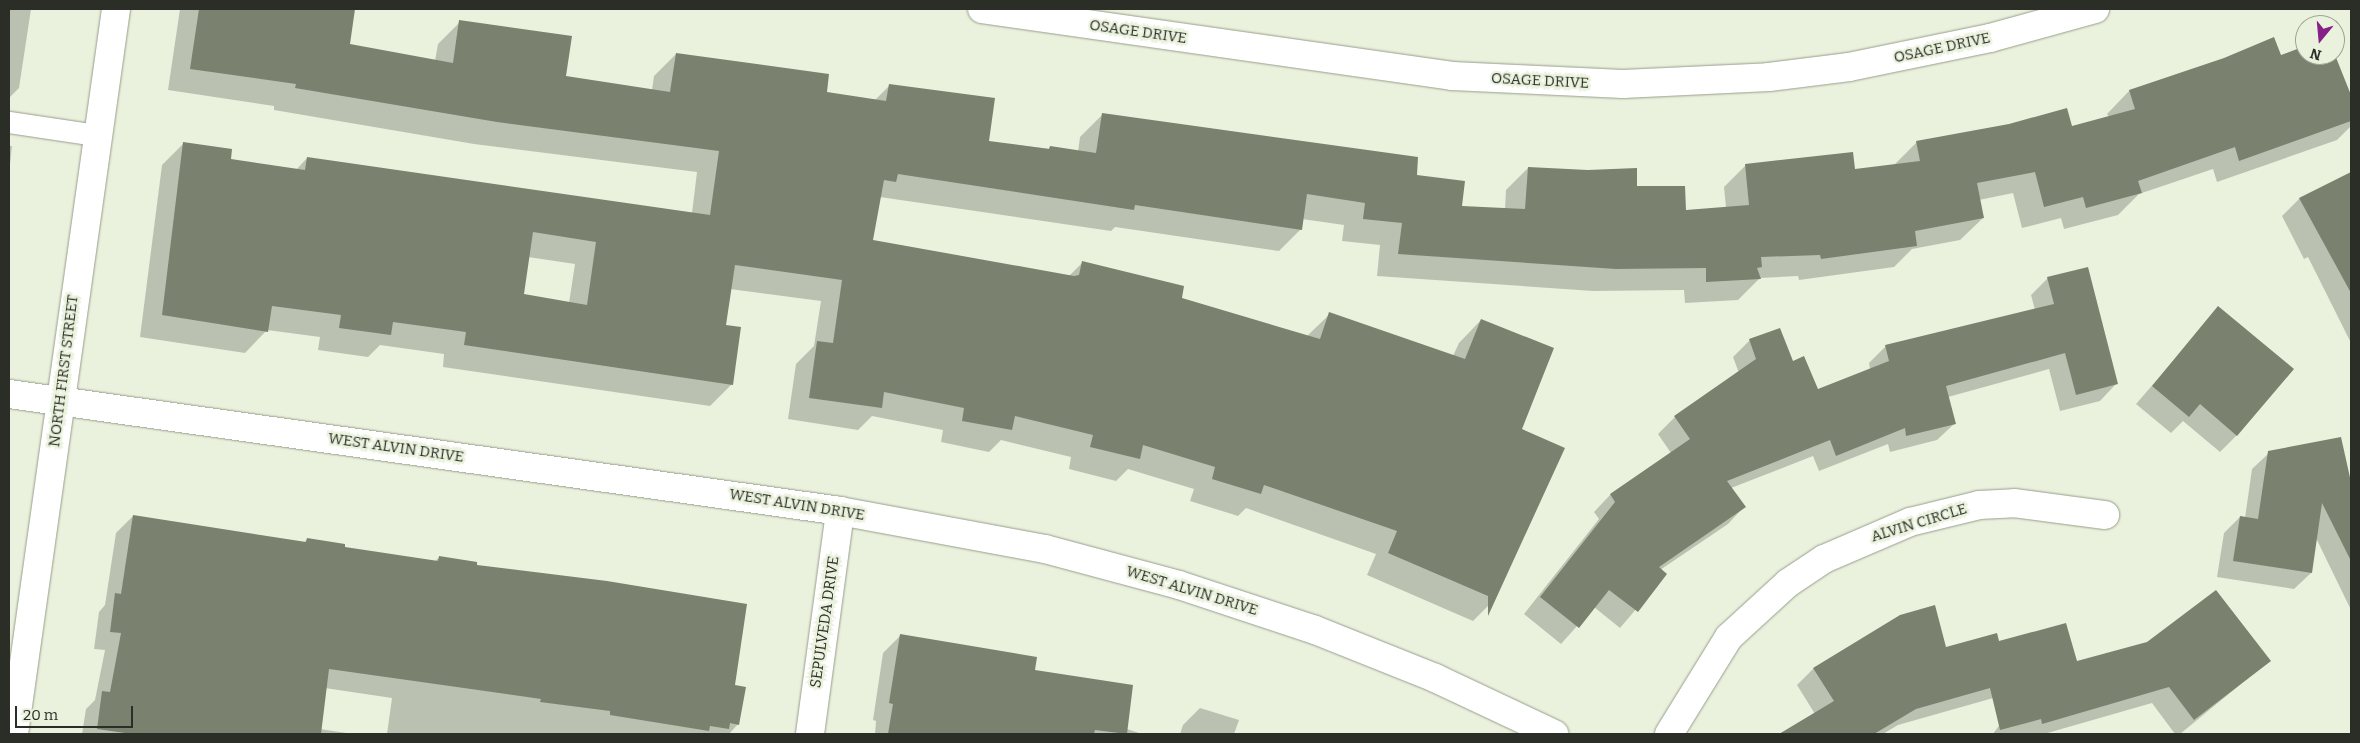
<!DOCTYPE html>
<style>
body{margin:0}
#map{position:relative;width:2360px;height:743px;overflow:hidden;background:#eaf2de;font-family:Bitter,serif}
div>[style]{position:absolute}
.shadow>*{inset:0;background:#0003}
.building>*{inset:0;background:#7a816f}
.roads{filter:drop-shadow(0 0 1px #979e8c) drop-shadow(0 0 1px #979e8c)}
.lane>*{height:21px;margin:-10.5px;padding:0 10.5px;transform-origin:10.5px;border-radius:10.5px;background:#fff}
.street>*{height:28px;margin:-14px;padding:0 14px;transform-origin:14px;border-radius:14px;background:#fff}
.secondary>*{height:28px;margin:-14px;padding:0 14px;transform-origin:14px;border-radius:14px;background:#fff}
span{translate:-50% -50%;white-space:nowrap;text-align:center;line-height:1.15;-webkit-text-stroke:4.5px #eaf2de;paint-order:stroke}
.street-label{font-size:15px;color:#2b2e26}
.frame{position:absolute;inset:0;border:10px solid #2b2e26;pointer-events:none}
.north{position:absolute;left:2295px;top:15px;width:50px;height:50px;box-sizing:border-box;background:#eaf2de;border:1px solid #9ea494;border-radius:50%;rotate:197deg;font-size:14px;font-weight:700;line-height:20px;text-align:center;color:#2b2e26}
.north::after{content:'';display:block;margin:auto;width:18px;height:22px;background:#861f86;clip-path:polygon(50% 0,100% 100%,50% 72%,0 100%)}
.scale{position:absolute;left:15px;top:706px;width:118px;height:22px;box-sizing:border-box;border:2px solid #2b2e26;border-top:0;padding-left:6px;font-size:15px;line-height:18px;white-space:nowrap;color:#2b2e26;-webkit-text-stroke:4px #eaf2de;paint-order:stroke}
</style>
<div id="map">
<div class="shadow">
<div style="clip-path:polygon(9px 9px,31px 9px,19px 88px,9px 98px)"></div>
<div style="clip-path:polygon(evenodd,180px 9px,354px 9px,349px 45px,435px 61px,438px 44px,460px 22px,564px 77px,652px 90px,654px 76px,676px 54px,825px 93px,875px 100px,890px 85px,988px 142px,1078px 152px,1080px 137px,1102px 115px,1415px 176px,1461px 207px,1505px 209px,1506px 190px,1528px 168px,1636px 187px,1684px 212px,1726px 208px,1724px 187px,1746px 165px,1854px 170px,1894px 165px,1917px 142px,2071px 127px,2109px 117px,2107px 114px,2129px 91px,2281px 57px,2305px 47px,2305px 55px,2333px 55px,2351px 99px,2351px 126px,2337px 140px,2217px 182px,2213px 169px,2139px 194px,2118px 215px,2064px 229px,2061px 218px,2022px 228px,2013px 193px,1979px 200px,1983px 218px,1960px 240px,1912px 249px,1894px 267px,1799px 280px,1798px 276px,1760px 278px,1738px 300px,1685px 303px,1684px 290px,1593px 291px,1377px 276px,1380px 245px,1342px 241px,1344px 225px,1302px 219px,1301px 229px,1279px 251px,1115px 227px,1111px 231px,880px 197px,871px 242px,1069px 276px,1083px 262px,1181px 299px,1307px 336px,1330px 314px,1453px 356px,1459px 343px,1481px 320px,1521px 429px,1495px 599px,1473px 621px,1367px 575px,1376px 554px,1246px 508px,1238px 516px,1190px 501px,1194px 489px,1128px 469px,1116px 481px,1069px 469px,1071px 457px,1001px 440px,989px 452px,941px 442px,943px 430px,872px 416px,858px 430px,788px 419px,796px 364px,814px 346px,821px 301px,730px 289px,725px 326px,732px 384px,710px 406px,443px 367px,444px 354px,380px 345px,368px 357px,318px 350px,320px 337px,267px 330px,245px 353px,140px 337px,162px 165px,184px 143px,229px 160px,296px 170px,307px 158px,692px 213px,697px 172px,474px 144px,274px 110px,274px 106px,168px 90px,180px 9px,528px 257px,575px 264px,569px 303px,523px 295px,528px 257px)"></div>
<div style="clip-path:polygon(9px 146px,12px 146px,9px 174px)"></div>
<div style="clip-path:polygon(2351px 173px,2351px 343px,2308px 257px,2304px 259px,2282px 216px,2299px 199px)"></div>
<div style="clip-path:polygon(2048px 278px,2116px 384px,2100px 401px,2060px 411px,2049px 369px,1948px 397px,1954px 424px,1937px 440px,1890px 452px,1888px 444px,1819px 471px,1813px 456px,1731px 488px,1744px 507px,1728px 524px,1660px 570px,1666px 574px,1620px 628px,1594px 607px,1561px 644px,1524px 614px,1599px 519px,1594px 512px,1610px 495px,1671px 453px,1658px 434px,1675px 417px,1739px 373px,1733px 357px,1750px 340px,1792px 362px,1817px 391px,1870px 369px,1869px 363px,1886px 346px,2035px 310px,2031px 295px)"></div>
<div style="clip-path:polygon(2219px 308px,2237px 435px,2220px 452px,2183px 421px,2171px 433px,2136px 404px)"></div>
<div style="clip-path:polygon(2340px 438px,2351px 488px,2351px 610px,2316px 538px,2311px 573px,2294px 589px,2217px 577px,2224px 533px,2240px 517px,2245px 518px,2252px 469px,2269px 453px)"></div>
<div style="clip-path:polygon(133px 516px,304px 543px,307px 539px,343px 548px,435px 561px,440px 557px,476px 566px,734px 686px,738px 724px,729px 734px,387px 734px,392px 698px,325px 688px,320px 729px,353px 734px,82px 734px,86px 709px,95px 700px,105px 650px,94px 649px,99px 612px,105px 605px,116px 533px)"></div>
<div style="clip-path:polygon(1900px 616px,1946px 649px,1999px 643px,2076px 663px,2269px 661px,2180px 734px,2175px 734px,2152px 703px,2044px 734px,1993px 734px,2025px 689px,1898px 725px,1883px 734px,1786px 734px,1815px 714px,1797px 685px,1813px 669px)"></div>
<div style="clip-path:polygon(900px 636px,1034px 671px,1127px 729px,1142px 734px,875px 734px,876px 721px,873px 720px,883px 653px)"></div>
<div style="clip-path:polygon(1200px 708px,1239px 720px,1234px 734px,1180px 734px,1183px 725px)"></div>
</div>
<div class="building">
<div style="clip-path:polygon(evenodd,199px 9px,355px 9px,350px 44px,453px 63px,459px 20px,572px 36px,566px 76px,670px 92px,676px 53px,829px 74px,827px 92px,886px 101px,889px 84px,995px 98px,989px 141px,1049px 149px,1050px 146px,1096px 153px,1102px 113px,1418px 157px,1417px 175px,1465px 181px,1462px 206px,1525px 209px,1528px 167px,1588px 170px,1637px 168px,1637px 186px,1685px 186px,1686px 210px,1749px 205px,1745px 164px,1853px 152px,1855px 169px,1920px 161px,1916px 141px,2009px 124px,2067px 108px,2072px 126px,2135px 109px,2129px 90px,2224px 58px,2274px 37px,2281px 55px,2305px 46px,2305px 55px,2335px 55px,2351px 95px,2351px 121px,2239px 161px,2235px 147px,2138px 181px,2142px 193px,2086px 208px,2083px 197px,2044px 207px,2035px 172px,1977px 183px,1984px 218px,1915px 231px,1917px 246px,1821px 259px,1820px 255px,1761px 257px,1762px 267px,1757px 268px,1761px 279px,1706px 282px,1706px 268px,1616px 269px,1398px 254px,1402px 223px,1363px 219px,1365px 203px,1307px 194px,1302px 230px,1135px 205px,1134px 210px,898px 174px,896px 182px,884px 180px,873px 240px,1074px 276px,1079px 275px,1082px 261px,1184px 286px,1182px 298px,1320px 339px,1329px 312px,1465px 359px,1481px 319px,1554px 348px,1522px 429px,1565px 448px,1488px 616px,1488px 596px,1388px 553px,1397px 531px,1264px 485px,1261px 494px,1212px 479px,1215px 467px,1143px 445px,1140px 459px,1090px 447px,1093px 435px,1015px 416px,1012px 430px,962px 421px,964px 408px,884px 392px,882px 408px,809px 398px,817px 341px,833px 343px,842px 280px,735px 265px,726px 325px,741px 327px,733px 385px,464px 345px,466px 332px,393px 322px,391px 335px,339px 328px,341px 315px,272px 306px,268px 332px,162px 315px,183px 142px,232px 149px,231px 159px,305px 170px,307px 157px,710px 215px,719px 151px,497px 122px,295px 88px,296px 84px,190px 69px,199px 9px,533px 232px,596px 242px,587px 305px,524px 294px,533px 232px)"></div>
<div style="clip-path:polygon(2351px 172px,2351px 293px,2299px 198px)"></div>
<div style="clip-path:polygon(2088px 267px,2118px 384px,2076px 395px,2065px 353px,1946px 386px,1956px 424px,1906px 436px,1905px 428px,1836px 456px,1830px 440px,1727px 481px,1746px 507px,1659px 567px,1667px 574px,1638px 612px,1609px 590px,1579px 628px,1540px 597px,1615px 502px,1610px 494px,1690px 439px,1674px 416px,1756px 359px,1749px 339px,1780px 328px,1793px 361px,1804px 356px,1818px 389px,1889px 361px,1885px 345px,2054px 304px,2047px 277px)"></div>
<div style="clip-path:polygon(2218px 306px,2294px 369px,2237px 436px,2200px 404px,2189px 417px,2152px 386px)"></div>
<div style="clip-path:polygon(2341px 437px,2351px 482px,2351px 561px,2322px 503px,2312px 573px,2233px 561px,2240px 516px,2258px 519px,2268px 451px)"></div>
<div style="clip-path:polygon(133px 515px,306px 542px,307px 538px,345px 544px,345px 547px,438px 561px,439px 556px,477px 562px,477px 565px,607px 581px,747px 604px,735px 685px,746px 687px,739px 725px,730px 723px,729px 729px,710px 726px,709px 731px,610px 715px,610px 711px,540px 702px,541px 699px,329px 669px,321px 734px,132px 734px,97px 729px,102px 691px,110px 692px,121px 633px,110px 632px,115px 593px,121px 594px)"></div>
<div style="clip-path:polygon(2216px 590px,2271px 661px,2194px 720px,2169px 687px,2042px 724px,2041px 719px,2000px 730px,1990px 688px,1916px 709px,1874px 734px,1779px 734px,1834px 701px,1813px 668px,1900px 615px,1935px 605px,1946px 647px,1997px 633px,1999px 641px,2066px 623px,2077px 661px,2147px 642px)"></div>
<div style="clip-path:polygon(900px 634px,1037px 657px,1035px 670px,1133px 685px,1127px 734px,1095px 730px,1094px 734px,888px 734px,893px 704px,889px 703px)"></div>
</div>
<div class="roads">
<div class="lane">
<div style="left:9px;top:122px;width:88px;rotate:8.5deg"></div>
</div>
<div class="street">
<div style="left:982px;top:9px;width:475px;rotate:8.1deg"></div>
<div style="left:1452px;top:76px;width:171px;rotate:2.7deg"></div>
<div style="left:1623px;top:84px;width:146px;rotate:-2.7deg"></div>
<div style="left:1769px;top:77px;width:81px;rotate:-7.1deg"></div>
<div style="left:1849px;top:67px;width:144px;rotate:-11.6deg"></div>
<div style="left:1990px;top:38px;width:109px;rotate:-15.4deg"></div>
<div style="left:14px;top:734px;width:732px;rotate:-81.99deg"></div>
<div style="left:810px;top:734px;width:225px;rotate:-82.3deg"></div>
<div style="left:1669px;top:734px;width:114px;rotate:-58.3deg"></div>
<div style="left:1729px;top:637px;width:80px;rotate:-42.5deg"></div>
<div style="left:1788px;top:583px;width:43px;rotate:-33.7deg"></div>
<div style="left:1824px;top:559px;width:94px;rotate:-23.3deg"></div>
<div style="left:1910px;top:522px;width:71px;rotate:-13.8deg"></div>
<div style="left:1979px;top:505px;width:35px;rotate:-3deg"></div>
<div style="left:2014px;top:503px;width:92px;rotate:7.5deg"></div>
</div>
<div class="secondary">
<div style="left:9px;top:394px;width:839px;rotate:8.01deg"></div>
<div style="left:840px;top:511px;width:208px;rotate:10.5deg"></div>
<div style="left:1045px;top:549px;width:139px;rotate:15deg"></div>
<div style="left:1179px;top:585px;width:143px;rotate:18.3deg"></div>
<div style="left:1315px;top:630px;width:129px;rotate:21.8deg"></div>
<div style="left:1435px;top:678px;width:132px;rotate:25.2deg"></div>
</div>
</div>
<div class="street-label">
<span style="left:1138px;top:32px;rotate:8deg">OSAGE DRIVE</span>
<span style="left:1942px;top:48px;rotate:-12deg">OSAGE DRIVE</span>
<span style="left:1540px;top:81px;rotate:3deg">OSAGE DRIVE</span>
<span style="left:64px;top:371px;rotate:-83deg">NORTH FIRST STREET</span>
<span style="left:396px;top:448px;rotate:8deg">WEST ALVIN DRIVE</span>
<span style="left:797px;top:505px;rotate:9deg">WEST ALVIN DRIVE</span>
<span style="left:1919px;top:523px;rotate:-17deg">ALVIN CIRCLE</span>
<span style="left:1192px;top:591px;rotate:17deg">WEST ALVIN DRIVE</span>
<span style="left:825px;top:622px;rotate:-82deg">SEPULVEDA DRIVE</span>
</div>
<div class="frame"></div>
<div class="north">N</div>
<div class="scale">20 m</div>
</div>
